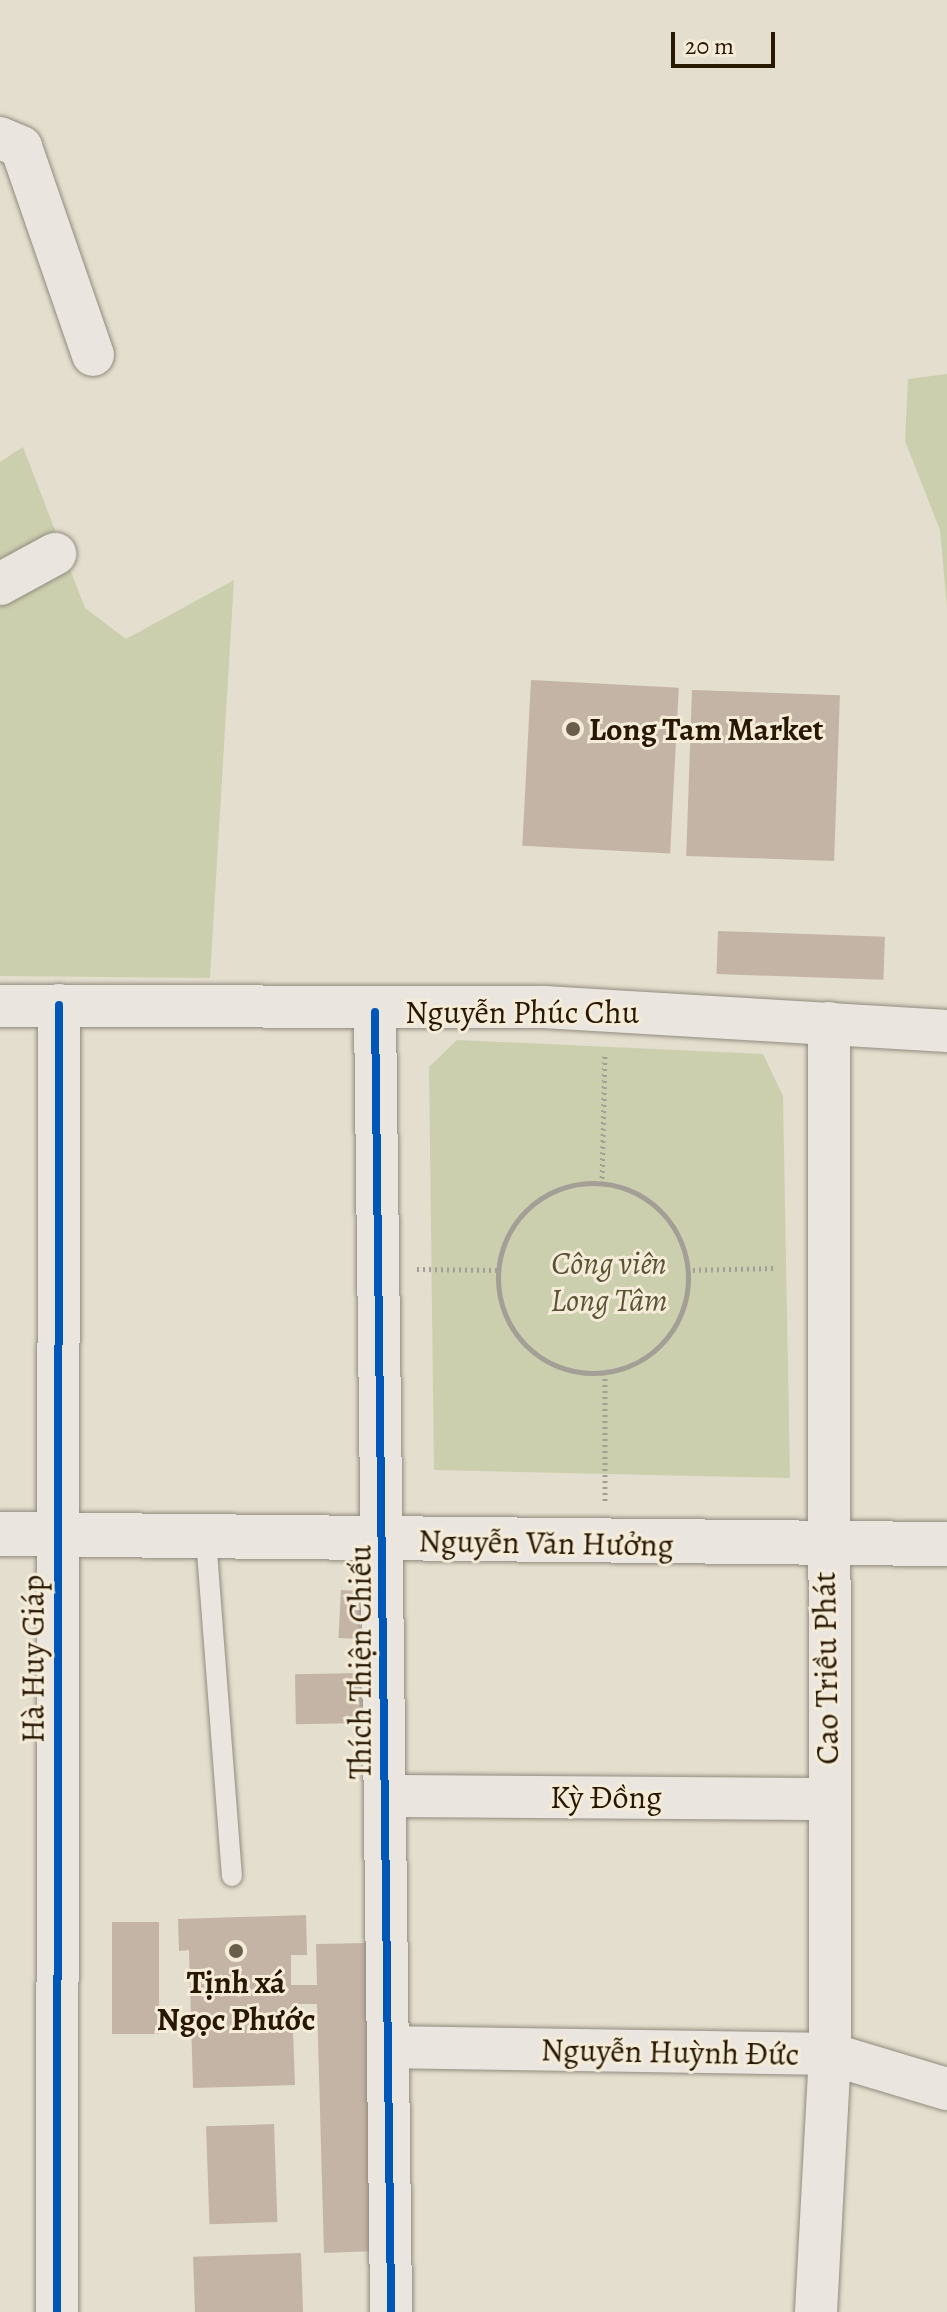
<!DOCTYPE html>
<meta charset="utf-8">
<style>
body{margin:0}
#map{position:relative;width:947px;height:2312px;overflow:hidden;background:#e4dece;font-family:Alegreya,serif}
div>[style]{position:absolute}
.green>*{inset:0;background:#cccfae}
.building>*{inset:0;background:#c4b4a5;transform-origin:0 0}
.path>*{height:5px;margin-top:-2.5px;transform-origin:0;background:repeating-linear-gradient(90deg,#a39f97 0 2px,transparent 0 6px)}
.path>.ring{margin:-2.5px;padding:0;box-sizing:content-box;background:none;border:5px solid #a39f97;border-radius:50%}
.roads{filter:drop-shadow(0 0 2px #918b7f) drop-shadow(0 0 2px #918b7f)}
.lane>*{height:20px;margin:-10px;padding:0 10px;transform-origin:10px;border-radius:10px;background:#eae6df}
.street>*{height:42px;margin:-21px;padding:0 21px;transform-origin:21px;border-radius:21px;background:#eae6df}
.secondary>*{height:44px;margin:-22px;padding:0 22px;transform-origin:22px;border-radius:22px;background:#eae6df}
.cycleway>*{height:8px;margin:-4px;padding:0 4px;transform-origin:4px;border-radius:4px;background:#0057b8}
.dots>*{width:22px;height:22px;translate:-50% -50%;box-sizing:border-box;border:4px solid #f4ecd9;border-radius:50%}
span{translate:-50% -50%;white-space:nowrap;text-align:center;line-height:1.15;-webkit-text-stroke:6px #f4ecd9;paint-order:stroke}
.poi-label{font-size:32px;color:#281701;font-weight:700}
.left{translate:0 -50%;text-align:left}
.street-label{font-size:32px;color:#281701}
.park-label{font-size:32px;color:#5b5334;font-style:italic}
.scale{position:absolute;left:671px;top:32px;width:104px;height:36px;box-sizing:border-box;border:4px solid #281701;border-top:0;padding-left:10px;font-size:24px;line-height:28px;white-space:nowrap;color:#281701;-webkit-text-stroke:6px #f4ecd9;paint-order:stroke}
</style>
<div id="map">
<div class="green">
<div style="clip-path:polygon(947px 374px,947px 607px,940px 530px,905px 441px,908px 379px)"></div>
<div style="clip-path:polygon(23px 447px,85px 608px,126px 639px,234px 580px,210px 978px,0 976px,0 462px)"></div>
<div style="clip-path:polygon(457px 1040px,763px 1054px,783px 1096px,790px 1478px,434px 1470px,429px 1067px)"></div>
</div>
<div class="building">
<div style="left:531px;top:680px;width:148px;height:166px;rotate:3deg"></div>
<div style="left:692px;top:690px;width:148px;height:166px;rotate:2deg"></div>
<div style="left:718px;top:931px;width:167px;height:43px;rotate:2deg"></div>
<div style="left:341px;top:1590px;width:21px;height:48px;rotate:3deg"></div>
<div style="left:361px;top:1673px;width:50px;height:66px;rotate:89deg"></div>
<div style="clip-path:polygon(306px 1915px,307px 1955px,291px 1955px,291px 1985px,317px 1985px,316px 1944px,367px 1943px,375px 2251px,324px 2253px,317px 2004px,292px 2004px,295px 2085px,193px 2088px,189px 1950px,179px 1951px,178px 1919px)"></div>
<div style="left:112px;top:1922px;width:47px;height:112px"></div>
<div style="left:274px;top:2124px;width:98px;height:68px;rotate:88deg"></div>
<div style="left:301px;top:2253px;width:59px;height:108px;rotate:88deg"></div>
</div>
<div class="path">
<div class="ring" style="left:498px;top:1183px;width:185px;height:185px"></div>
<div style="left:602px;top:1184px;width:129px;rotate:-88.7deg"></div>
<div style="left:417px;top:1269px;width:83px;rotate:0.7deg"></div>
<div style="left:687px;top:1270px;width:90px;rotate:-1.3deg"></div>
<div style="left:605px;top:1373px;width:128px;rotate:90deg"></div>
</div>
<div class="roads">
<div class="lane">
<div style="left:206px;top:1539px;width:338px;rotate:85.6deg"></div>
</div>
<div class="street">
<div style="left:0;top:138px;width:23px;rotate:23deg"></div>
<div style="left:21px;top:147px;width:220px;rotate:70.9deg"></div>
<div style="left:0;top:584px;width:63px;rotate:-28.6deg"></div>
<div style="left:0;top:1006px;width:544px;rotate:0.11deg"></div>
<div style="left:544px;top:1007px;width:404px;rotate:3.4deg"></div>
<div style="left:375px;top:1012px;width:1300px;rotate:89.29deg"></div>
<div style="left:385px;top:1796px;width:442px;rotate:0.4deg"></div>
<div style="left:388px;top:2047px;width:442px;rotate:0.9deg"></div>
<div style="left:830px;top:2054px;width:122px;rotate:16.7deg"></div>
<div style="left:57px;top:2312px;width:1307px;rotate:-89.91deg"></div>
<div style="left:816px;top:2312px;width:258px;rotate:-86.9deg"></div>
<div style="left:830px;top:2054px;width:1031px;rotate:-90.06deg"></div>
</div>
<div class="secondary">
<div style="left:0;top:1534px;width:947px;rotate:0.61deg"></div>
</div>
</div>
<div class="cycleway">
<div style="left:375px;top:1012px;width:1300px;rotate:89.29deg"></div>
<div style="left:57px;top:2312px;width:1307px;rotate:-89.91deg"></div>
</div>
<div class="dots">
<div style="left:573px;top:729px;background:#6a5d49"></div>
<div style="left:236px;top:1951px;background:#6a5d49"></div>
</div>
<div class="poi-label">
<span class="left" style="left:589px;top:729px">Long Tam Market</span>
<span style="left:236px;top:2001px">Tịnh xá<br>Ngọc Phước</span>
</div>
<div class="street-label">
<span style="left:522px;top:1012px">Nguyễn Phúc Chu</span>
<span style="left:546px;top:1543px;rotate:1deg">Nguyễn Văn Hưởng</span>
<span style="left:33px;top:1659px;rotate:-90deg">Hà Huy Giáp</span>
<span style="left:360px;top:1662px;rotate:-90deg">Thích Thiện Chiếu</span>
<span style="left:826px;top:1668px;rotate:-91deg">Cao Triều Phát</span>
<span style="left:606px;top:1797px">Kỳ Đồng</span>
<span style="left:670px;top:2052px;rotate:1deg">Nguyễn Huỳnh Đức</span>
</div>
<div class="park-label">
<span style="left:609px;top:1282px">Công viên<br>Long Tâm</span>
</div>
<div class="scale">20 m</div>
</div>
